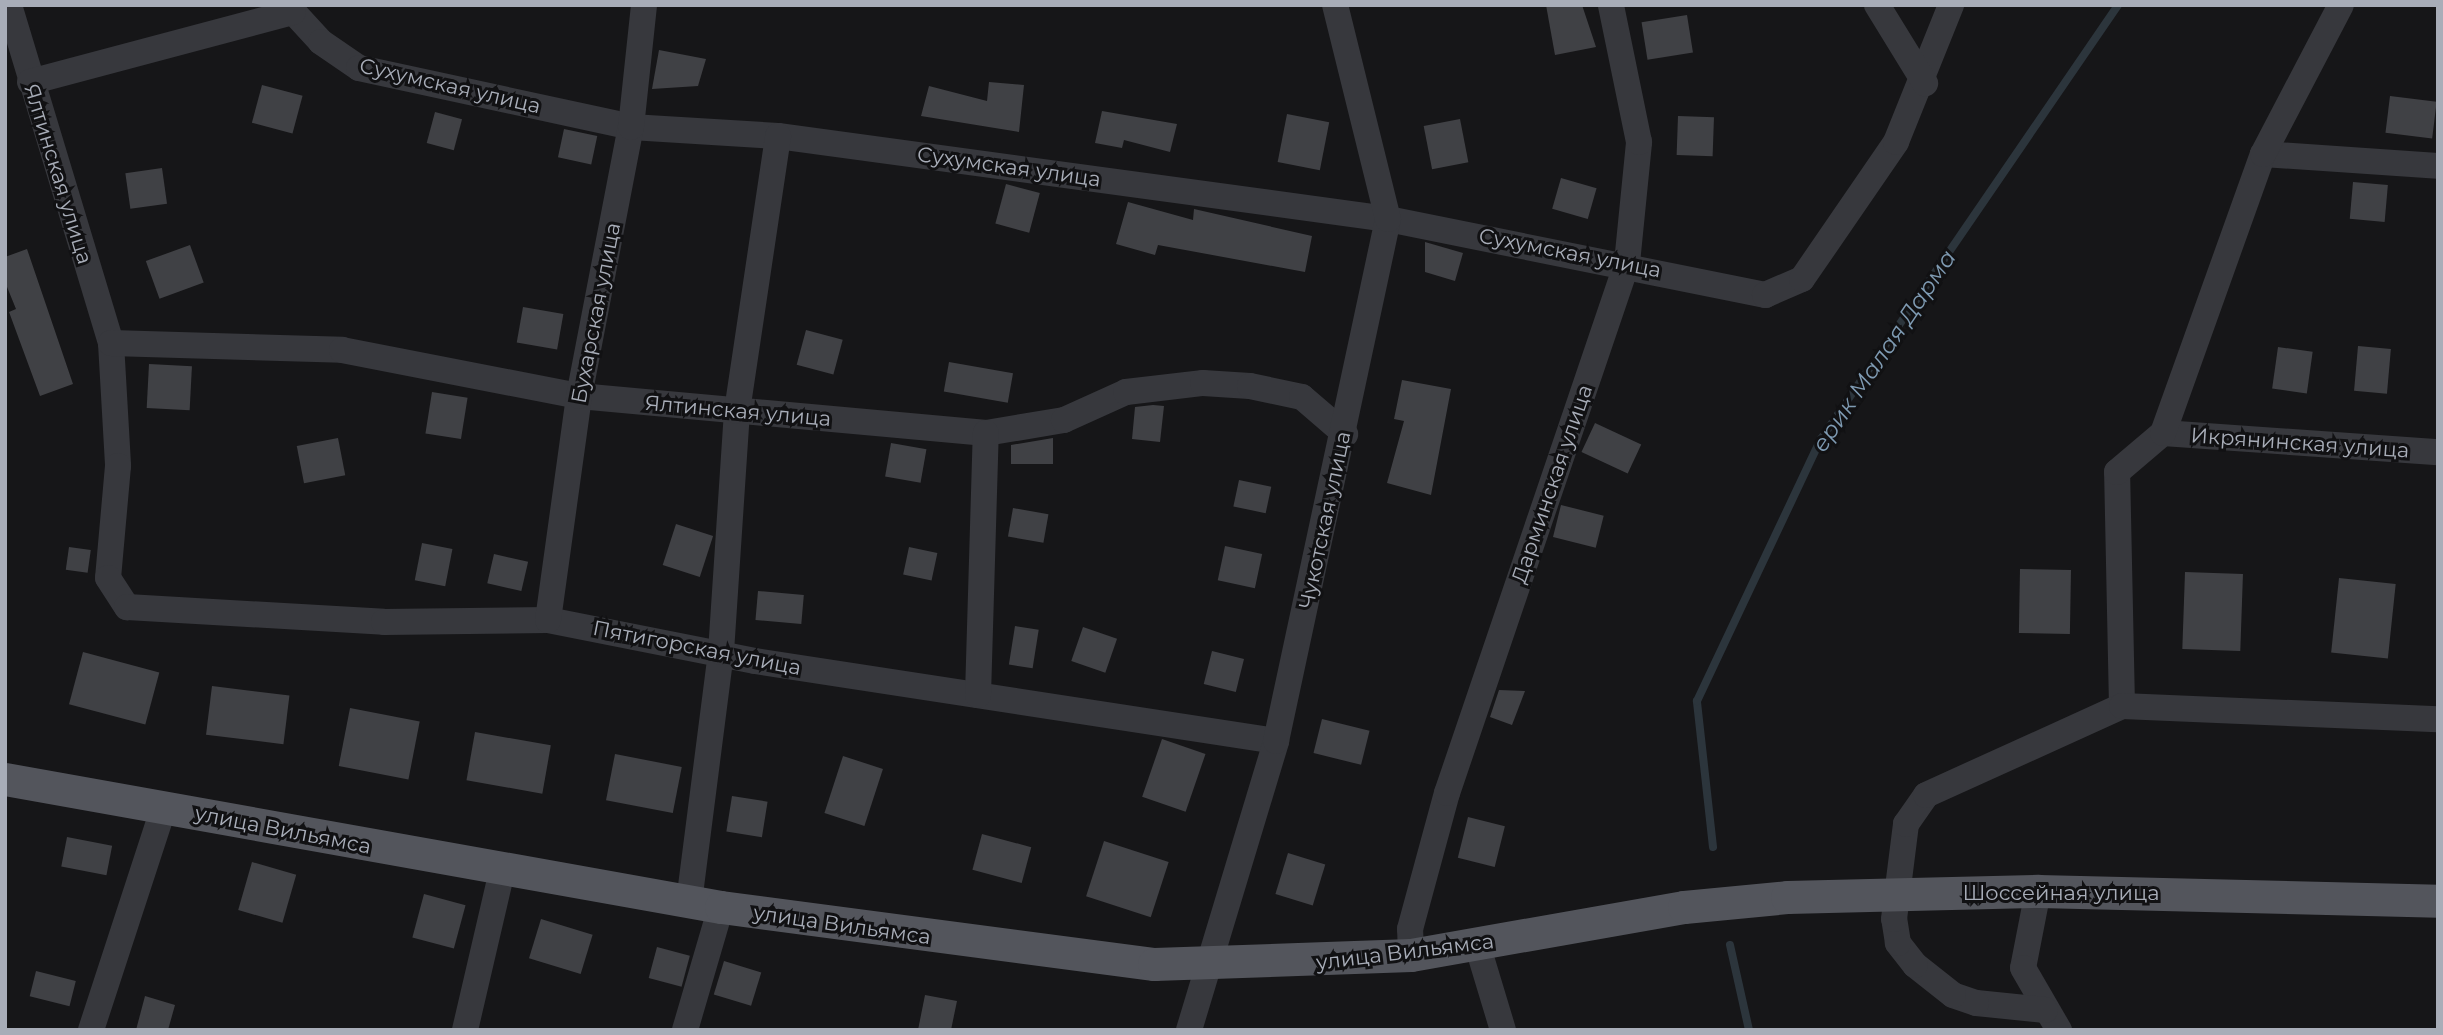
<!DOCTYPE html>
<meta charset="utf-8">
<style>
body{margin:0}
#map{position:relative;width:2443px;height:1035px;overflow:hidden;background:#161618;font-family:Montserrat,sans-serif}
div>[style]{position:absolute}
.stream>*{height:8px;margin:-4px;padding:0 4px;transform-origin:4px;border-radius:4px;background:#2c353c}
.building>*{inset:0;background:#404145;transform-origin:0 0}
.minor>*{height:26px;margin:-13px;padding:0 13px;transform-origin:13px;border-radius:13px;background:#37383d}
.major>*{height:33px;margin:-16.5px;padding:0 16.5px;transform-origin:16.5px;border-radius:16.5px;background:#53555c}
span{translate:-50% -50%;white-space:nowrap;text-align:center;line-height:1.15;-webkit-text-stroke:6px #111113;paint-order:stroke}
.street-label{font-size:21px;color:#a8adb8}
.water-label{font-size:23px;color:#7f9bb3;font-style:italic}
.frame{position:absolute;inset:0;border:7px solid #a8adb8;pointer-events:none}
</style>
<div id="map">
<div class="stream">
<div style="left:1713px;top:847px;width:147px;rotate:-96.3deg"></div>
<div style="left:1697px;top:701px;width:290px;rotate:-64.7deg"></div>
<div style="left:1821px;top:439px;width:526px;rotate:-55.61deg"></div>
<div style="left:1730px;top:945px;width:87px;rotate:77.4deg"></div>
</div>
<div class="building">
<div style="clip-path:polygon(1546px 5px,1582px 5px,1596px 47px,1555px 55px)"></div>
<div style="left:1687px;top:15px;width:38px;height:46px;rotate:81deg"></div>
<div style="clip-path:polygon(659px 50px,706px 59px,698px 86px,652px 89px)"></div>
<div style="clip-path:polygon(989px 82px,1024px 85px,1019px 132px,921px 116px,929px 86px,987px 101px)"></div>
<div style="left:262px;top:85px;width:42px;height:39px;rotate:15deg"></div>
<div style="left:2390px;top:96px;width:47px;height:37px;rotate:7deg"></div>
<div style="clip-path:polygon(1102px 111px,1177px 124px,1170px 152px,1124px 140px,1122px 148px,1095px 143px)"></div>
<div style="left:435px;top:112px;width:28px;height:32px;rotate:15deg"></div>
<div style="left:1287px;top:114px;width:43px;height:49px;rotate:11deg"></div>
<div style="left:1678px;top:116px;width:36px;height:39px;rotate:2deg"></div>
<div style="left:1460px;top:119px;width:44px;height:37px;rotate:79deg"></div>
<div style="left:564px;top:129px;width:34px;height:29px;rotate:12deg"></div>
<div style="left:162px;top:168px;width:36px;height:37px;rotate:82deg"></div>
<div style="left:1561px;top:178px;width:37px;height:32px;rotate:16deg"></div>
<div style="left:2353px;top:182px;width:35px;height:37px;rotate:5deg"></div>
<div style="left:1006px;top:184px;width:35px;height:41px;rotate:15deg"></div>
<div style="clip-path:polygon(1128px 202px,1193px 220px,1194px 209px,1312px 236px,1305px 272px,1158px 245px,1155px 255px,1116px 244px)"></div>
<div style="clip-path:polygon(1425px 242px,1463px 253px,1455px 281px,1425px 272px)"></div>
<div style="left:190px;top:245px;width:40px;height:47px;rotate:70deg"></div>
<div style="clip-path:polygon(27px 249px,73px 384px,40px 396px,9px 312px,16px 309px,5px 282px,5px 257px)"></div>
<div style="left:523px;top:307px;width:41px;height:36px;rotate:10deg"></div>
<div style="left:806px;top:330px;width:38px;height:36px;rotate:15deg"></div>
<div style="left:2358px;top:346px;width:33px;height:45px;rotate:5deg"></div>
<div style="left:2278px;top:347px;width:35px;height:42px;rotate:8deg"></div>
<div style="left:949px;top:362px;width:65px;height:30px;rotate:10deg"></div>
<div style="left:149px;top:364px;width:43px;height:44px;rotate:3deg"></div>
<div style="clip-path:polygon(1402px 380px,1451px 389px,1431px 495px,1387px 483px,1404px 421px,1394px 419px)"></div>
<div style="left:432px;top:392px;width:36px;height:42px;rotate:9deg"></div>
<div style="clip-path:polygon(1153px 405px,1164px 406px,1160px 442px,1132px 439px,1135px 407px)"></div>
<div style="left:1595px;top:423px;width:51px;height:32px;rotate:25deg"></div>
<div style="left:338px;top:438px;width:38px;height:42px;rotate:79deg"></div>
<div style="clip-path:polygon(1053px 438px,1053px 464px,1011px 464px,1011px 445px)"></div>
<div style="left:891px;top:443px;width:36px;height:34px;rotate:10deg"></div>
<div style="left:1239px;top:480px;width:33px;height:27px;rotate:12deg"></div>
<div style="left:1561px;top:505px;width:44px;height:33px;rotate:14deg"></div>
<div style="left:1013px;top:508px;width:36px;height:29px;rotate:10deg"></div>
<div style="left:676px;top:524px;width:39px;height:43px;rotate:18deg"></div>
<div style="left:422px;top:543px;width:31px;height:38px;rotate:11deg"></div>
<div style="left:1225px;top:546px;width:38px;height:35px;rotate:12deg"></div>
<div style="left:69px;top:547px;width:22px;height:23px;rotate:8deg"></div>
<div style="left:909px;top:547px;width:29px;height:28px;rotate:12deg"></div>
<div style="left:494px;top:554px;width:35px;height:30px;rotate:13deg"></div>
<div style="left:2020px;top:569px;width:51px;height:64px;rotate:1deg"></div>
<div style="left:2185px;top:572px;width:58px;height:77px;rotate:2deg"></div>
<div style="left:2339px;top:578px;width:57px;height:75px;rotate:6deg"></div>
<div style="left:758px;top:591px;width:46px;height:29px;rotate:5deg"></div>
<div style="left:1015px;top:626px;width:24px;height:39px;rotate:9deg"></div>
<div style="left:1083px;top:627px;width:36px;height:36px;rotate:19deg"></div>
<div style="left:1212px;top:651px;width:33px;height:34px;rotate:14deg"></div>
<div style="left:83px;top:652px;width:79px;height:54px;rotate:15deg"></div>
<div style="left:212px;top:686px;width:78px;height:49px;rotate:7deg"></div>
<div style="clip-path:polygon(1499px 690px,1525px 691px,1512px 725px,1490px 717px)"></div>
<div style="left:350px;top:708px;width:71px;height:59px;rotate:11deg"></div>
<div style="left:1322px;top:719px;width:49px;height:35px;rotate:14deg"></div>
<div style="left:475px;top:732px;width:77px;height:49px;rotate:10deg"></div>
<div style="left:1162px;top:739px;width:46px;height:61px;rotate:19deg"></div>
<div style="left:615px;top:754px;width:68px;height:47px;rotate:11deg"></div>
<div style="left:843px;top:756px;width:42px;height:60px;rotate:18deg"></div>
<div style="left:732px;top:796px;width:36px;height:36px;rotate:9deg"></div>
<div style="left:1468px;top:817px;width:38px;height:42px;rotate:14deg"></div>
<div style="left:982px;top:834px;width:51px;height:37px;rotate:15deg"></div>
<div style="left:67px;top:837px;width:46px;height:30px;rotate:11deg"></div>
<div style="left:1104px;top:841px;width:68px;height:58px;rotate:18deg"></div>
<div style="left:1288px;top:853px;width:39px;height:43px;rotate:17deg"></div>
<div style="left:252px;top:862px;width:46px;height:50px;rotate:16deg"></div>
<div style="left:424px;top:894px;width:43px;height:45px;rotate:15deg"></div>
<div style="left:541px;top:919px;width:54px;height:41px;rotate:17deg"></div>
<div style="left:657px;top:947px;width:34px;height:32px;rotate:15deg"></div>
<div style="left:724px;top:961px;width:39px;height:35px;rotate:17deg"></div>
<div style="left:36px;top:971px;width:41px;height:26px;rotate:14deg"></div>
<div style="clip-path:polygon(925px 995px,957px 1001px,951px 1030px,918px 1030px)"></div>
<div style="clip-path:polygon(145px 996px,175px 1005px,168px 1030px,136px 1030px)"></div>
</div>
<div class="minor">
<div style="left:9px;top:5px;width:353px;rotate:73.2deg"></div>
<div style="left:111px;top:343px;width:123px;rotate:86.7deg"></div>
<div style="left:118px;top:466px;width:112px;rotate:95.1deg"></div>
<div style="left:108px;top:578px;width:35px;rotate:57deg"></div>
<div style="left:127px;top:607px;width:257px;rotate:3.3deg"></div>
<div style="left:384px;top:622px;width:164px;rotate:-0.7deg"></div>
<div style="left:548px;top:620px;width:211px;rotate:11.2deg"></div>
<div style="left:755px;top:661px;width:527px;rotate:8.73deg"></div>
<div style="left:287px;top:5px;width:50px;rotate:47.4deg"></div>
<div style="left:321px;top:42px;width:46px;rotate:34.4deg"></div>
<div style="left:359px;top:68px;width:278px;rotate:12.2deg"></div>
<div style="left:631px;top:127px;width:147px;rotate:3.5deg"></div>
<div style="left:778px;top:136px;width:616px;rotate:7.75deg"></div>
<div style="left:1388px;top:219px;width:385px;rotate:11.4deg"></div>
<div style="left:1765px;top:295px;width:40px;rotate:-23.4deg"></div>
<div style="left:1802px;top:279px;width:166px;rotate:-55.5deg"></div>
<div style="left:1896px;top:142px;width:148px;rotate:-68.1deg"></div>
<div style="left:1877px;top:5px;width:92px;rotate:58.4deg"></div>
<div style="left:30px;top:82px;width:272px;rotate:-14.9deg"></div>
<div style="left:2263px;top:154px;width:175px;rotate:3.9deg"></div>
<div style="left:111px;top:343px;width:231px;rotate:1.7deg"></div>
<div style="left:342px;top:350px;width:241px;rotate:11deg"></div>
<div style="left:579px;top:396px;width:409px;rotate:5.2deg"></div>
<div style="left:986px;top:433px;width:79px;rotate:-9.5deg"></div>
<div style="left:1064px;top:420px;width:68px;rotate:-24.3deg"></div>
<div style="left:1126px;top:392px;width:78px;rotate:-6.7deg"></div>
<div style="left:1203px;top:383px;width:47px;rotate:3.7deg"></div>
<div style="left:1250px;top:386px;width:53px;rotate:11.9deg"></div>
<div style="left:1302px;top:397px;width:57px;rotate:40.7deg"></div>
<div style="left:2163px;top:433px;width:276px;rotate:4deg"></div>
<div style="left:548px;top:620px;width:226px;rotate:-82.1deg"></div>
<div style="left:579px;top:396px;width:274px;rotate:-79.1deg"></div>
<div style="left:631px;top:127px;width:123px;rotate:-83.9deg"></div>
<div style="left:978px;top:695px;width:262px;rotate:-88.3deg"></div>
<div style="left:2122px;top:706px;width:234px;rotate:-91.2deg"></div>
<div style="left:2117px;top:472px;width:60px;rotate:-40.3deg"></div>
<div style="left:2163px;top:433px;width:296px;rotate:-70.3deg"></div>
<div style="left:2263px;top:154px;width:168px;rotate:-62.4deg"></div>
<div style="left:2038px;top:891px;width:78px;rotate:101deg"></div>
<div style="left:2023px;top:968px;width:72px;rotate:59.9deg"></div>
<div style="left:689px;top:902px;width:252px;rotate:-82.7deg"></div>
<div style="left:721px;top:652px;width:242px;rotate:-86.2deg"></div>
<div style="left:737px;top:411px;width:278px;rotate:-81.5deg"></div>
<div style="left:1477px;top:944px;width:90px;rotate:73.2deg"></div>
<div style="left:1411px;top:955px;width:26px;rotate:-92deg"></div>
<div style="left:1410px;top:929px;width:141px;rotate:-74.8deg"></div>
<div style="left:1447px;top:793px;width:560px;rotate:-71.24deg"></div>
<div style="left:1627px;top:263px;width:122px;rotate:-84.3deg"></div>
<div style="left:1639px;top:142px;width:140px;rotate:-101.6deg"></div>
<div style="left:2045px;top:1010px;width:69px;rotate:-174.2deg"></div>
<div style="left:1976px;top:1003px;width:24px;rotate:-161deg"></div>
<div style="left:1953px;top:995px;width:48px;rotate:-141.7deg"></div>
<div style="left:1915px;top:965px;width:28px;rotate:-128deg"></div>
<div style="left:1898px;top:943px;width:24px;rotate:-99deg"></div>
<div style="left:1894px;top:919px;width:96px;rotate:-82.8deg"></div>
<div style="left:1906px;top:824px;width:35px;rotate:-55deg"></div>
<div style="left:1926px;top:795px;width:215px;rotate:-24.4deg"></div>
<div style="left:2122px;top:706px;width:316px;rotate:2.4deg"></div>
<div style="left:91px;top:1030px;width:235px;rotate:-71.9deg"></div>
<div style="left:465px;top:1030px;width:163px;rotate:-76.9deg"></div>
<div style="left:685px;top:1030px;width:128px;rotate:-73.7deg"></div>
<div style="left:1189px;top:1030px;width:302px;rotate:-73.2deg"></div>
<div style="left:1276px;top:741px;width:534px;rotate:-77.89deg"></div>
<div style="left:1388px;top:219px;width:220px;rotate:-103.9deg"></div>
</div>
<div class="major">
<div style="left:5px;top:779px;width:727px;rotate:10.14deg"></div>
<div style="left:721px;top:907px;width:437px;rotate:7.5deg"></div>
<div style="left:1154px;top:964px;width:257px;rotate:-2deg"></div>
<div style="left:1411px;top:955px;width:277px;rotate:-10deg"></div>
<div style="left:1684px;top:907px;width:103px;rotate:-5.5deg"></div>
<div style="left:1787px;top:897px;width:251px;rotate:-1.4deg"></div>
<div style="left:2038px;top:891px;width:400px;rotate:1.4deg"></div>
</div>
<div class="street-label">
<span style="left:450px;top:86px;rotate:13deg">Сухумская улица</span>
<span style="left:1009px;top:167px;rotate:8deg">Сухумская улица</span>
<span style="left:58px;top:174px;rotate:73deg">Ялтинская улица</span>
<span style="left:1570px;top:253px;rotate:11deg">Сухумская улица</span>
<span style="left:596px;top:313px;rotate:-79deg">Бухарская улица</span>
<span style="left:738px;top:411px;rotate:5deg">Ялтинская улица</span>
<span style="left:2300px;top:443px;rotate:4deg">Икрянинская улица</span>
<span style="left:1552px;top:484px;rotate:-71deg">Дарминская улица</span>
<span style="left:1325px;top:520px;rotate:-78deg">Чукотская улица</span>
<span style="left:697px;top:648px;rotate:11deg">Пятигорская улица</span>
<span style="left:283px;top:830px;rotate:11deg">улица Вильямса</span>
<span style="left:2061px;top:893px">Шоссейная улица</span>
<span style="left:842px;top:925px;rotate:8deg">улица Вильямса</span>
<span style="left:1405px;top:952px;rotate:-7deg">улица Вильямса</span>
</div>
<div class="water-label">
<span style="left:1884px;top:351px;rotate:-56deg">ерик Малая Дарма</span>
</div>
<div class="frame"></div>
</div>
